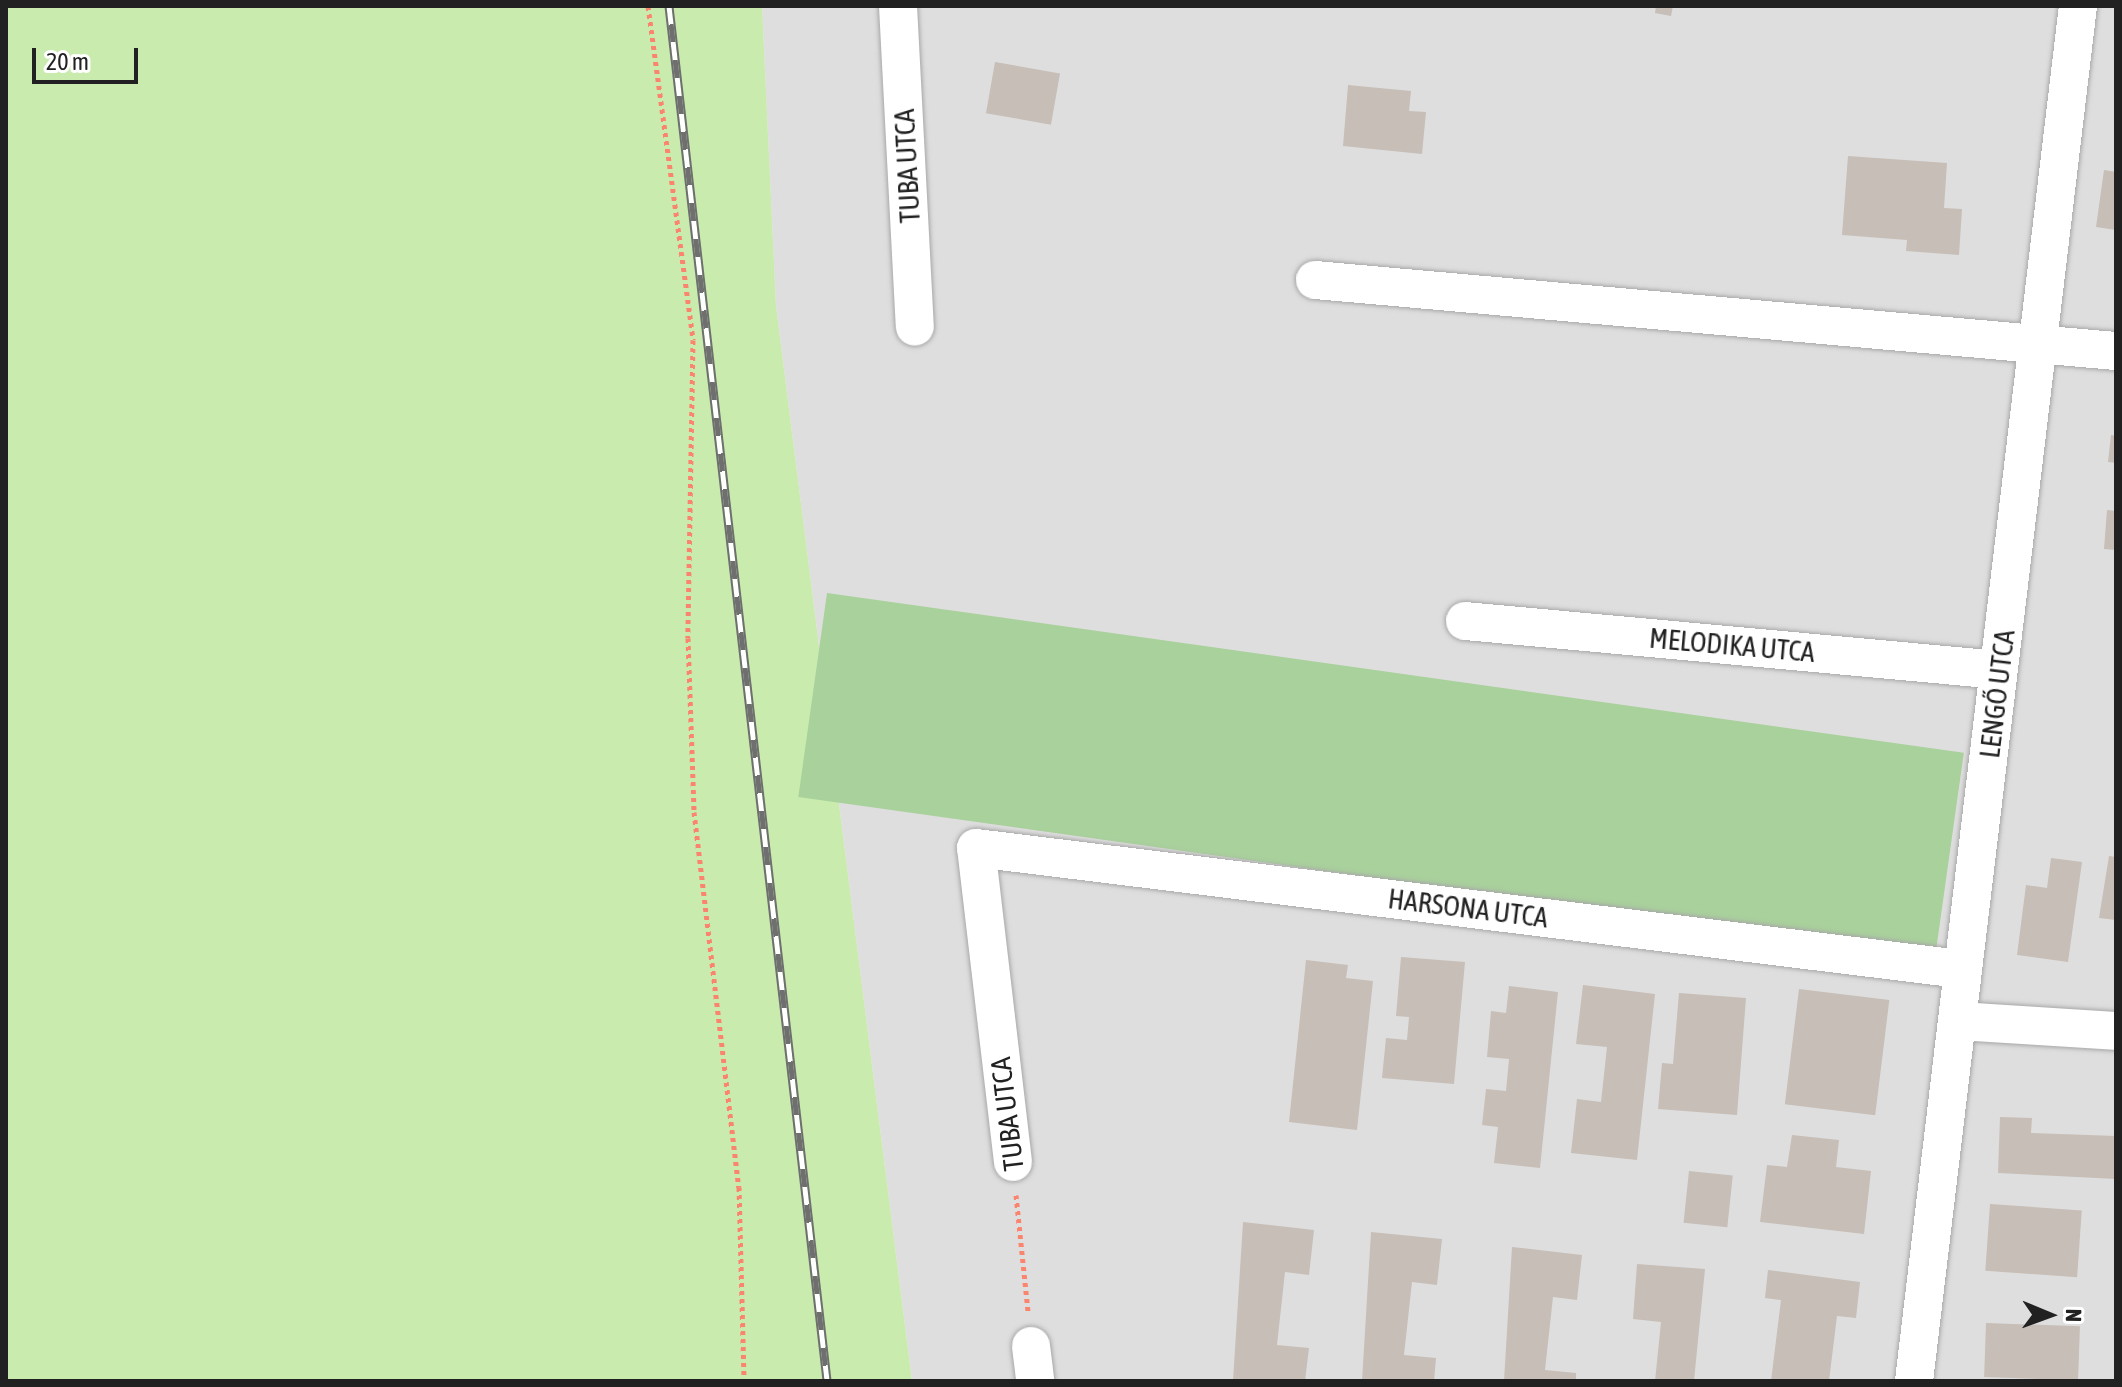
<!DOCTYPE html>
<meta charset="utf-8">
<style>
body{margin:0}
#map{position:relative;width:2122px;height:1387px;overflow:hidden;background:#f1efe8;font-family:"Asap Condensed",sans-serif}
div>[style]{position:absolute}
.residential>*{inset:0;background:#dfdede}
.grass>*{inset:0;background:#c9ebae}
.forest>*{inset:0;background:#a9d19c;transform-origin:0 0}
.building>*{inset:0;background:#c6beb7;transform-origin:0 0}
.path>*{height:5px;margin-top:-2.5px;transform-origin:0;background:repeating-linear-gradient(90deg,#fb846f 0 4px,transparent 0 8px)}
.roads{filter:drop-shadow(0 0 2px #a8a8a8) drop-shadow(0 0 2px #a8a8a8)}
.minor>*{height:38px;margin:-19px;padding:0 19px;transform-origin:19px;border-radius:19px;background:#fff}
.rail>*{height:9px;margin-top:-4.5px;transform-origin:0;background:repeating-linear-gradient(90deg,#fff 0 18px,#6f6f6f 0 36px);box-sizing:border-box;border-block:2px solid #6f6f6f}
span{translate:-50% -50%;white-space:nowrap;text-align:center;line-height:1.15;-webkit-text-stroke:8px #fff;paint-order:stroke}
.street-label{font-size:28px;color:#212121}
.frame{position:absolute;inset:0;border:8px solid #212121;pointer-events:none}
.north{position:absolute;left:2010px;top:1275px;width:80px;height:80px;-webkit-text-stroke:6px #fff;paint-order:stroke;rotate:91deg;font-size:22px;font-weight:700;line-height:32px;text-align:center;color:#212121}
.north::after{content:'';display:block;margin:auto;width:28px;height:36px;background:#212121;clip-path:polygon(50% 0,100% 100%,50% 72%,0 100%)}
.scale{position:absolute;left:32px;top:48px;width:106px;height:36px;box-sizing:border-box;border:4px solid #212121;border-top:0;padding-left:10px;font-size:24px;line-height:28px;white-space:nowrap;color:#212121;-webkit-text-stroke:6px #fff;paint-order:stroke}
</style>
<div id="map">
<div class="residential">
<div style="clip-path:polygon(762px 6px,2116px 6px,2116px 1381px,912px 1381px,776px 306px)"></div>
</div>
<div class="grass">
<div style="clip-path:polygon(6px 6px,762px 6px,776px 306px,912px 1381px,6px 1381px)"></div>
</div>
<div class="forest">
<div style="left:827px;top:593px;width:1148px;height:206px;rotate:8deg"></div>
</div>
<div class="building">
<div style="clip-path:polygon(1656px 6px,1673px 6px,1671px 16px,1655px 13px)"></div>
<div style="left:995px;top:62px;width:66px;height:52px;rotate:10deg"></div>
<div style="clip-path:polygon(1348px 85px,1411px 91px,1409px 111px,1426px 112px,1422px 154px,1343px 146px)"></div>
<div style="clip-path:polygon(1848px 156px,1947px 163px,1944px 208px,1962px 209px,1959px 255px,1906px 251px,1907px 240px,1842px 235px)"></div>
<div style="clip-path:polygon(2104px 170px,2116px 172px,2116px 230px,2096px 227px)"></div>
<div style="clip-path:polygon(2111px 435px,2116px 436px,2116px 463px,2108px 462px)"></div>
<div style="clip-path:polygon(2107px 510px,2116px 511px,2116px 550px,2104px 549px)"></div>
<div style="clip-path:polygon(2109px 856px,2116px 857px,2116px 920px,2099px 918px)"></div>
<div style="clip-path:polygon(2051px 858px,2082px 862px,2068px 962px,2017px 955px,2026px 885px,2047px 888px)"></div>
<div style="clip-path:polygon(1401px 957px,1465px 962px,1454px 1084px,1382px 1078px,1386px 1038px,1407px 1040px,1409px 1017px,1396px 1016px)"></div>
<div style="clip-path:polygon(1306px 960px,1348px 965px,1346px 978px,1373px 981px,1357px 1130px,1289px 1122px)"></div>
<div style="clip-path:polygon(1583px 985px,1655px 994px,1637px 1160px,1571px 1153px,1577px 1099px,1601px 1102px,1607px 1047px,1576px 1044px)"></div>
<div style="clip-path:polygon(1509px 986px,1558px 992px,1540px 1168px,1494px 1163px,1498px 1127px,1482px 1125px,1486px 1089px,1506px 1091px,1509px 1059px,1487px 1057px,1491px 1011px,1506px 1013px)"></div>
<div style="left:1799px;top:989px;width:91px;height:116px;rotate:7deg"></div>
<div style="clip-path:polygon(1679px 993px,1746px 998px,1737px 1115px,1658px 1109px,1662px 1063px,1673px 1064px)"></div>
<div style="clip-path:polygon(2000px 1117px,2032px 1118px,2031px 1133px,2116px 1136px,2116px 1179px,1998px 1173px)"></div>
<div style="clip-path:polygon(1792px 1135px,1839px 1140px,1836px 1167px,1871px 1171px,1864px 1234px,1760px 1222px,1767px 1165px,1787px 1167px)"></div>
<div style="left:1689px;top:1171px;width:44px;height:52px;rotate:6deg"></div>
<div style="left:1990px;top:1204px;width:92px;height:67px;rotate:4deg"></div>
<div style="clip-path:polygon(1243px 1222px,1314px 1230px,1309px 1275px,1285px 1272px,1277px 1345px,1309px 1348px,1305px 1381px,1233px 1381px)"></div>
<div style="clip-path:polygon(1371px 1232px,1442px 1239px,1437px 1285px,1412px 1282px,1404px 1355px,1436px 1358px,1434px 1381px,1362px 1381px)"></div>
<div style="clip-path:polygon(1512px 1247px,1582px 1255px,1577px 1300px,1553px 1297px,1545px 1370px,1576px 1373px,1576px 1381px,1504px 1381px)"></div>
<div style="clip-path:polygon(1637px 1264px,1705px 1269px,1694px 1381px,1655px 1381px,1661px 1322px,1633px 1319px)"></div>
<div style="clip-path:polygon(1768px 1270px,1860px 1282px,1856px 1318px,1837px 1316px,1829px 1381px,1771px 1381px,1781px 1300px,1765px 1298px)"></div>
<div style="left:1986px;top:1323px;width:94px;height:54px;rotate:2deg"></div>
</div>
<div class="path">
<div style="left:648px;top:6px;width:337px;rotate:82.3deg"></div>
<div style="left:693px;top:340px;width:298px;rotate:91deg"></div>
<div style="left:688px;top:638px;width:174px;rotate:88deg"></div>
<div style="left:694px;top:812px;width:378px;rotate:83.2deg"></div>
<div style="left:739px;top:1187px;width:194px;rotate:88.5deg"></div>
<div style="left:1016px;top:1195px;width:118px;rotate:84.1deg"></div>
</div>
<div class="roads">
<div class="minor">
<div style="left:898px;top:6px;width:321px;rotate:87deg"></div>
<div style="left:1315px;top:280px;width:804px;rotate:5.07deg"></div>
<div style="left:1465px;top:621px;width:536px;rotate:5.24deg"></div>
<div style="left:1958px;top:1021px;width:158px;rotate:3.6deg"></div>
<div style="left:1013px;top:1162px;width:316px;rotate:-96.7deg"></div>
<div style="left:976px;top:848px;width:991px;rotate:7.01deg"></div>
<div style="left:1031px;top:1346px;width:35px;rotate:83deg"></div>
<div style="left:1914px;top:1381px;width:1385px;rotate:-83.2deg"></div>
</div>
</div>
<div class="rail">
<div style="left:669px;top:6px;width:1384px;rotate:83.44deg"></div>
</div>
<div class="street-label">
<span style="left:907px;top:166px;rotate:-93deg">TUBA UTCA</span>
<span style="left:1732px;top:645px;rotate:5deg">MELODIKA UTCA</span>
<span style="left:1997px;top:694px;rotate:-83deg">LENGŐ UTCA</span>
<span style="left:1468px;top:908px;rotate:7deg">HARSONA UTCA</span>
<span style="left:1007px;top:1114px;rotate:-97deg">TUBA UTCA</span>
</div>
<div class="frame"></div>
<div class="north">N</div>
<div class="scale">20 m</div>
</div>
